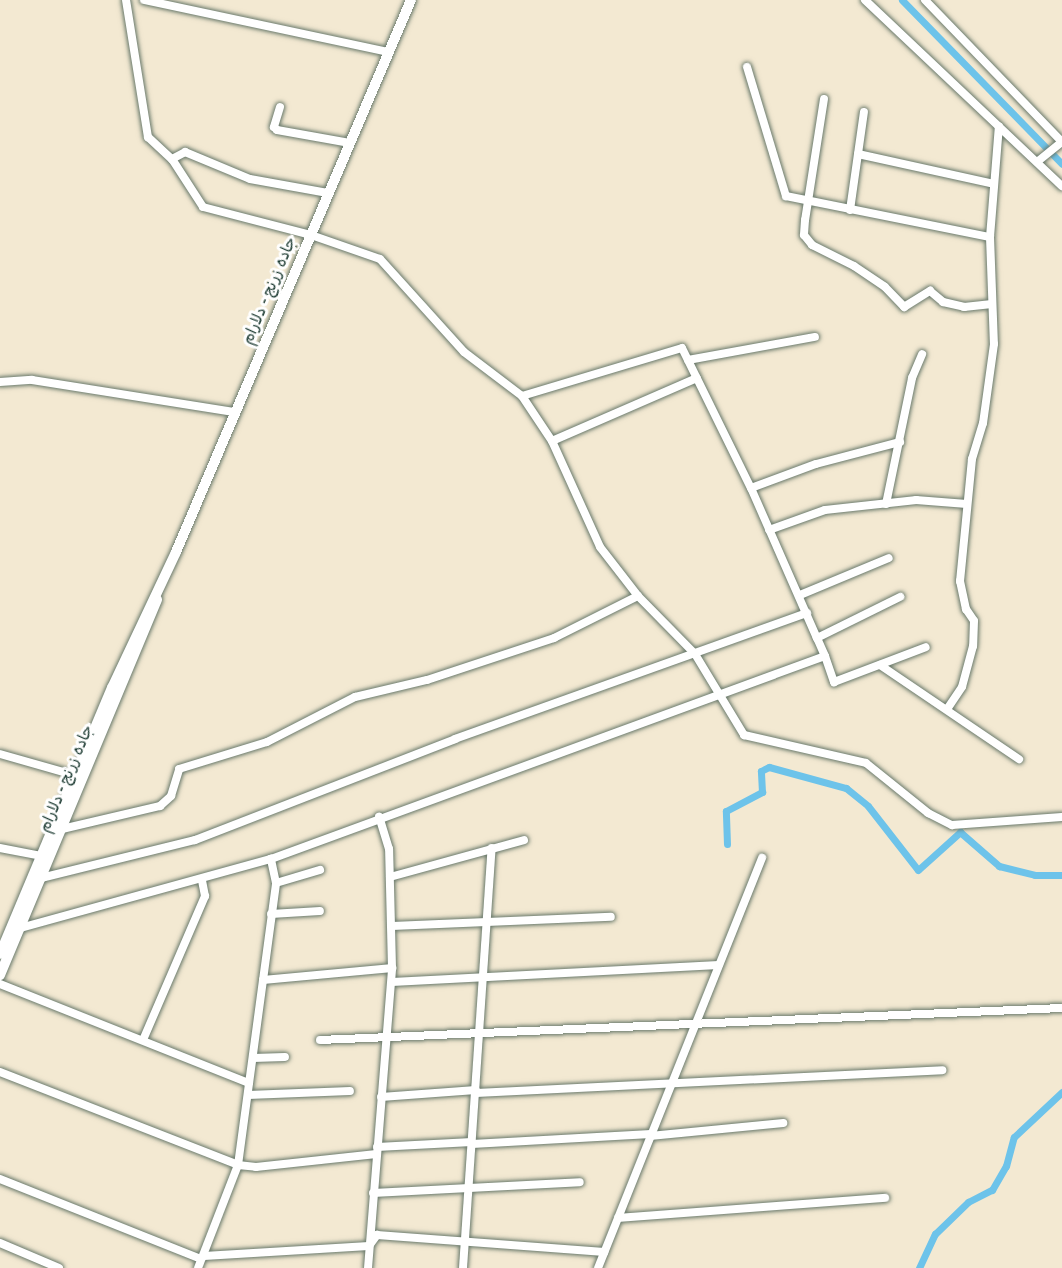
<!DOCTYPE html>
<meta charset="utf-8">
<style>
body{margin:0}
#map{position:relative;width:1062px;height:1268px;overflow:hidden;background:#f3e9d2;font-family:"Balsamiq Sans","Playpen Sans Arabic",sans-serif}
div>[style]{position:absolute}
.canal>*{height:7px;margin:-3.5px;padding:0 3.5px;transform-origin:3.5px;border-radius:3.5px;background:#6dc3ea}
.roads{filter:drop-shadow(0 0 2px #69796b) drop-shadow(0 0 2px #69796b)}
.minor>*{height:8px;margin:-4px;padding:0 4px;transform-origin:4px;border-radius:4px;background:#fff}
.highway>*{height:10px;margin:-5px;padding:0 5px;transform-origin:5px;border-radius:5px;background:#fff}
span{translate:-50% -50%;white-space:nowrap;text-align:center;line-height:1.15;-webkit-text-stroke:6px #fff;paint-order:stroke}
.street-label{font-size:16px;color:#1f3d34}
</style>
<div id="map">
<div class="canal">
<div style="left:902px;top:0;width:229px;rotate:45.7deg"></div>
<div style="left:727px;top:844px;width:33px;rotate:-92deg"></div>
<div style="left:726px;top:811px;width:41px;rotate:-27.8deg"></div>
<div style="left:762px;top:792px;width:21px;rotate:-93deg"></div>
<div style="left:761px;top:771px;width:9px;rotate:-27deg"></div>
<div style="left:769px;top:767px;width:80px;rotate:15.3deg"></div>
<div style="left:846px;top:788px;width:28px;rotate:39deg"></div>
<div style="left:868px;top:806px;width:81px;rotate:52deg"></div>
<div style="left:918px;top:870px;width:57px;rotate:-42.1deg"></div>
<div style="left:960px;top:832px;width:52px;rotate:41.1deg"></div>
<div style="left:999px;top:866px;width:37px;rotate:14deg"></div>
<div style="left:1035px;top:875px;width:27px"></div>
<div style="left:919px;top:1268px;width:38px;rotate:-65deg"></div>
<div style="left:935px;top:1234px;width:46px;rotate:-44.1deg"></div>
<div style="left:968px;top:1202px;width:27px;rotate:-27deg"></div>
<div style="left:992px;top:1190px;width:28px;rotate:-60deg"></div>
<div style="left:1006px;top:1166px;width:30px;rotate:-75deg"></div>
<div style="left:1014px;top:1137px;width:66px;rotate:-43.2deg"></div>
</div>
<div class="roads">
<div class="minor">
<div style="left:126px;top:0;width:139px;rotate:80.9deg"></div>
<div style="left:148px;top:137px;width:33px;rotate:43deg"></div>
<div style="left:172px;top:159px;width:57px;rotate:57.1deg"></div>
<div style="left:203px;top:207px;width:112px;rotate:14.5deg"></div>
<div style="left:311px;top:235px;width:73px;rotate:19.2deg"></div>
<div style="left:380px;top:259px;width:125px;rotate:47.9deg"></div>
<div style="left:464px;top:352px;width:73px;rotate:37.2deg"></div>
<div style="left:522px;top:396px;width:54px;rotate:56.3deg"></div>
<div style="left:552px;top:441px;width:116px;rotate:65.6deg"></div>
<div style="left:600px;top:547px;width:62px;rotate:52.2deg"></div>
<div style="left:638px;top:596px;width:81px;rotate:45.5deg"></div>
<div style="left:695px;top:654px;width:95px;rotate:58.8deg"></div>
<div style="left:744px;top:735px;width:125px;rotate:12.9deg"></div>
<div style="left:866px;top:763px;width:80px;rotate:38.9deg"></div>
<div style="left:928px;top:813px;width:27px;rotate:27deg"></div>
<div style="left:952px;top:825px;width:110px;rotate:-4.2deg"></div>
<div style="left:144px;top:0;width:250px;rotate:12deg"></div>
<div style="left:865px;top:0;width:271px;rotate:43.4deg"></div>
<div style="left:925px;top:0;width:197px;rotate:46deg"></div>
<div style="left:747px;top:67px;width:135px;rotate:73.2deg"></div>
<div style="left:786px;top:196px;width:208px;rotate:11.4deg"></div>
<div style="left:990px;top:237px;width:107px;rotate:87.9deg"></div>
<div style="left:994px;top:344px;width:80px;rotate:97.9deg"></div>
<div style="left:983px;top:423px;width:38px;rotate:107deg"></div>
<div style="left:972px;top:459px;width:123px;rotate:95.6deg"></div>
<div style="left:960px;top:581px;width:29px;rotate:78deg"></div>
<div style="left:966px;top:609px;width:14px;rotate:56deg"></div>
<div style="left:974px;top:621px;width:25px;rotate:92deg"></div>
<div style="left:973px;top:646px;width:42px;rotate:105deg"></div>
<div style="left:962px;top:687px;width:25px;rotate:124deg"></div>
<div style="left:824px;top:99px;width:122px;rotate:98.9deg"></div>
<div style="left:805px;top:220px;width:15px;rotate:94deg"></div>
<div style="left:804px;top:235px;width:13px;rotate:51deg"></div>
<div style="left:812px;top:245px;width:47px;rotate:26.6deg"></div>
<div style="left:854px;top:266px;width:37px;rotate:34deg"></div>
<div style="left:885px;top:287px;width:28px;rotate:46deg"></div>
<div style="left:904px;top:307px;width:31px;rotate:-32deg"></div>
<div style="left:930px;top:291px;width:17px;rotate:40deg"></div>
<div style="left:943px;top:302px;width:22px;rotate:13deg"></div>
<div style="left:964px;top:307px;width:28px;rotate:-6deg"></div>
<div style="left:280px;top:107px;width:21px;rotate:107deg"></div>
<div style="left:274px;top:127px;width:4px;rotate:45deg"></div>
<div style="left:277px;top:130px;width:74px;rotate:10.1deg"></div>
<div style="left:858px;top:154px;width:139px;rotate:12.4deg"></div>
<div style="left:172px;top:159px;width:15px;rotate:-28deg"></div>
<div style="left:185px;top:152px;width:70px;rotate:22.6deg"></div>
<div style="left:250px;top:179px;width:79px;rotate:10.2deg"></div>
<div style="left:1037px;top:162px;width:32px;rotate:-39deg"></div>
<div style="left:850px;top:210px;width:99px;rotate:-81.9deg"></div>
<div style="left:990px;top:237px;width:111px;rotate:-85.4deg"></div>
<div style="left:688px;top:360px;width:129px;rotate:-10.3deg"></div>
<div style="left:0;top:382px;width:32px;rotate:-4deg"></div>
<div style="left:32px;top:380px;width:206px;rotate:9deg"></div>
<div style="left:522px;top:396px;width:167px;rotate:-16.7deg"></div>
<div style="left:682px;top:348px;width:156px;rotate:63.8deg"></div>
<div style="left:751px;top:488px;width:164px;rotate:66.3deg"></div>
<div style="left:552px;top:441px;width:158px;rotate:-23.5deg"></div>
<div style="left:751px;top:488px;width:69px;rotate:-20.3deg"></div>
<div style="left:816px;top:464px;width:87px;rotate:-14.7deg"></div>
<div style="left:886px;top:504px;width:129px;rotate:-78.3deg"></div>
<div style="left:912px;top:378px;width:26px;rotate:-67deg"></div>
<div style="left:769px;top:530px;width:59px;rotate:-19.7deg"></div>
<div style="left:825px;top:510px;width:92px;rotate:-6.3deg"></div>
<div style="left:916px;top:500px;width:51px;rotate:4.5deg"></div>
<div style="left:800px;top:595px;width:96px;rotate:-22.6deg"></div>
<div style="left:825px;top:656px;width:28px;rotate:71deg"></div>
<div style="left:834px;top:682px;width:98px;rotate:-20.8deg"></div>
<div style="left:880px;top:665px;width:168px;rotate:34.1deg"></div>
<div style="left:0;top:754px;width:80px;rotate:15.9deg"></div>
<div style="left:62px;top:829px;width:101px;rotate:-13.2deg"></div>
<div style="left:160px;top:806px;width:15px;rotate:-42deg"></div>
<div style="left:171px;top:796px;width:28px;rotate:-73deg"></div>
<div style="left:179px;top:769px;width:92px;rotate:-17.1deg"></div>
<div style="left:267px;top:742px;width:99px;rotate:-27.1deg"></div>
<div style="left:355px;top:697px;width:74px;rotate:-13.3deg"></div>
<div style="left:427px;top:680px;width:134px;rotate:-18.3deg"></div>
<div style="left:554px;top:638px;width:94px;rotate:-26.6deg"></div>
<div style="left:0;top:848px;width:43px;rotate:10.8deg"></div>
<div style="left:390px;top:877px;width:139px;rotate:-15.4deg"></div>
<div style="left:41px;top:878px;width:159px;rotate:-13.9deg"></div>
<div style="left:195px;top:840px;width:279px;rotate:-21.2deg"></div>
<div style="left:455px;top:739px;width:374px;rotate:-19.7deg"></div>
<div style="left:276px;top:883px;width:46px;rotate:-16.5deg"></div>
<div style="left:271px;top:914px;width:49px;rotate:-3.5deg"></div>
<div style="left:392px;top:926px;width:219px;rotate:-2.4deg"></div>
<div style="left:20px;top:928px;width:260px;rotate:-15.4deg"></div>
<div style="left:271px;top:859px;width:590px;rotate:-20.12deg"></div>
<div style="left:825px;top:656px;width:20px;rotate:-114deg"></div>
<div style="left:817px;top:638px;width:93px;rotate:-26.3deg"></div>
<div style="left:263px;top:980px;width:130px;rotate:-5.3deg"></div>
<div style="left:392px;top:982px;width:327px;rotate:-3deg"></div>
<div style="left:0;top:984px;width:268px;rotate:21.7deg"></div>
<div style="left:143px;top:1040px;width:157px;rotate:-66.7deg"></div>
<div style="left:205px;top:896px;width:15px;rotate:-101deg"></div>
<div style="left:320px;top:1040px;width:743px;rotate:-2.47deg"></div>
<div style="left:253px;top:1058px;width:32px;rotate:-2deg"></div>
<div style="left:0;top:1072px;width:256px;rotate:21.3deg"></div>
<div style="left:238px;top:1165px;width:18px;rotate:6deg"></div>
<div style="left:256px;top:1167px;width:121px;rotate:-6.2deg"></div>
<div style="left:476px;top:1093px;width:467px;rotate:-2.8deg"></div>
<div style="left:248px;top:1095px;width:102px;rotate:-2.2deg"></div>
<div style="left:381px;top:1097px;width:95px;rotate:-4.2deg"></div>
<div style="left:650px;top:1136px;width:134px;rotate:-5.6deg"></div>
<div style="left:472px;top:1144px;width:179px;rotate:-3.2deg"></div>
<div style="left:377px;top:1147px;width:95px;rotate:-3deg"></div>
<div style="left:0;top:1179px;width:216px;rotate:21.7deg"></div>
<div style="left:373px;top:1193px;width:207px;rotate:-3deg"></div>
<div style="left:618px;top:1218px;width:268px;rotate:-4.3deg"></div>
<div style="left:0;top:1243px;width:64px;rotate:23deg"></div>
<div style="left:204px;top:1256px;width:165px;rotate:-3.5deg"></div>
<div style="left:369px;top:1246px;width:14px;rotate:-54deg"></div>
<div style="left:377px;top:1235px;width:228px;rotate:4.3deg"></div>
<div style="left:198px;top:1268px;width:110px;rotate:-68.8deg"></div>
<div style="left:238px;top:1165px;width:285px;rotate:-82.3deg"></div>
<div style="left:276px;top:883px;width:25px;rotate:-102deg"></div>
<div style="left:368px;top:1268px;width:301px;rotate:-85.4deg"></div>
<div style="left:392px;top:968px;width:119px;rotate:-91.4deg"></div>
<div style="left:389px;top:849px;width:34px;rotate:-107deg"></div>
<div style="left:463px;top:1268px;width:421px;rotate:-86.1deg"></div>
<div style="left:598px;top:1268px;width:442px;rotate:-68.2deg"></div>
</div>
<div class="highway">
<div style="left:0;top:954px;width:289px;rotate:-67.2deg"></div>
<div style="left:112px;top:688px;width:150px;rotate:-64.8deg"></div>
<div style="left:176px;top:552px;width:600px;rotate:-66.94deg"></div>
<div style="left:0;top:975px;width:407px;rotate:-67.3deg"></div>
</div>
</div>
<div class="street-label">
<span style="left:270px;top:291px;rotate:-67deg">جاده زرنج - دلارام</span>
<span style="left:67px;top:779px;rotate:-67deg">جاده زرنج - دلارام</span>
</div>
</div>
